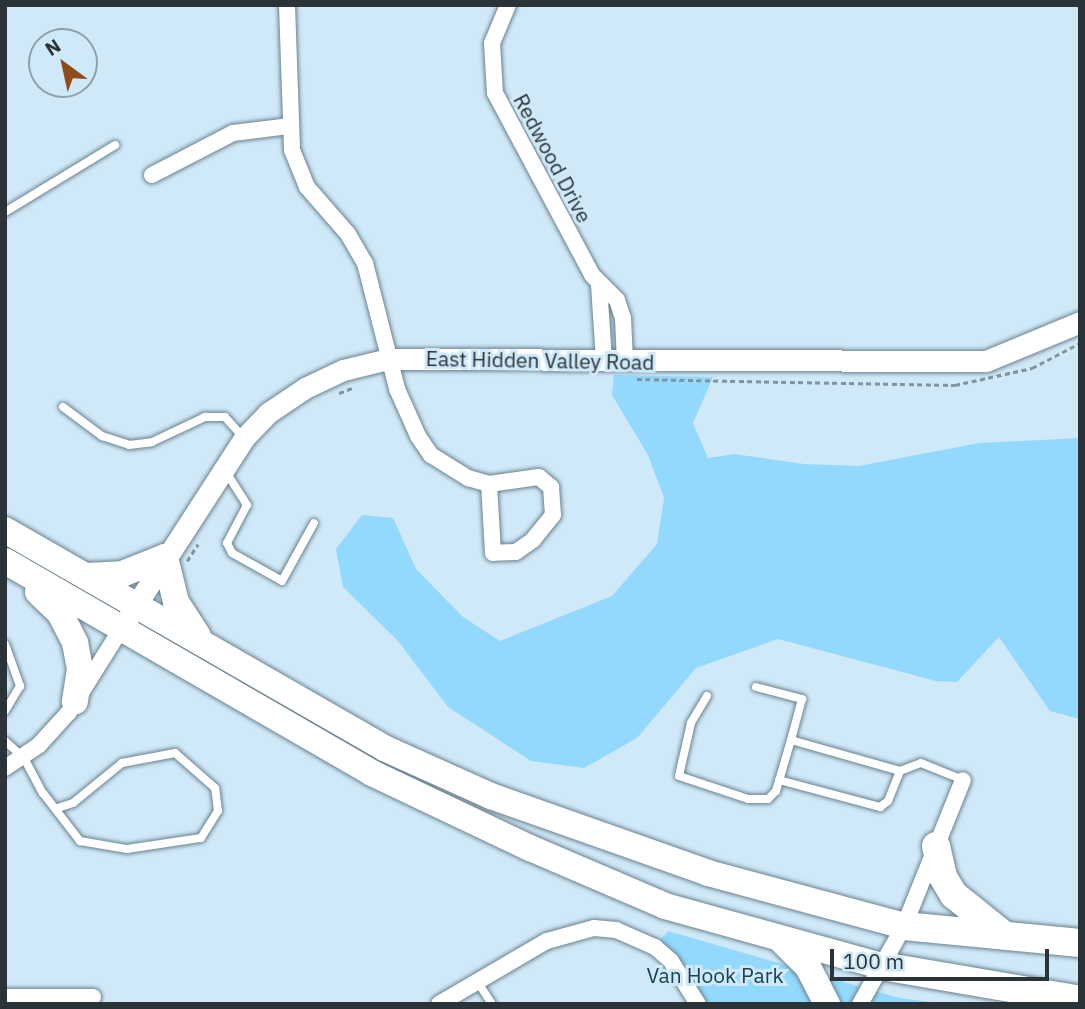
<!DOCTYPE html>
<style>
body{margin:0}
#map{position:relative;width:1085px;height:1009px;overflow:hidden;background:#d0e9f8;font-family:"IBM Plex Sans",sans-serif}
div>[style]{position:absolute}
.green>*{inset:0;background:#93d9fe}
.path>*{height:2.5px;margin-top:-1.25px;transform-origin:0;background:repeating-linear-gradient(90deg,#81939e 0 5px,transparent 0 8.5px)}
.roads{filter:drop-shadow(0 0 2px #6b828f) drop-shadow(0 0 2px #6b828f)}
.service>*{height:8px;margin:-4px;padding:0 4px;transform-origin:4px;border-radius:4px;background:#fff}
.minor>*{height:16px;margin:-8px;padding:0 8px;transform-origin:8px;border-radius:8px;background:#fff}
.secondary>*{height:21px;margin:-10.5px;padding:0 10.5px;transform-origin:10.5px;border-radius:10.5px;background:#fff}
.trunk>*{height:26px;margin:-13px;padding:0 13px;transform-origin:13px;border-radius:13px;background:#fff}
.motorway>*{height:28px;margin:-14px;padding:0 14px;transform-origin:14px;border-radius:14px;background:#fff}
span{translate:-50% -50%;white-space:nowrap;text-align:center;line-height:1.15;-webkit-text-stroke:6px #d0e9f8;paint-order:stroke}
.street-label{font-size:21px;color:#293338}
.park-label{font-size:21px;color:#1a4357}
.frame{position:absolute;inset:0;border:7px solid #293338;pointer-events:none}
.north{position:absolute;left:28px;top:28px;width:70px;height:70px;box-sizing:border-box;background:#d0e9f8;border:2px solid #8da0ab;border-radius:50%;rotate:327deg;font-size:19px;font-weight:700;line-height:28px;text-align:center;color:#293338}
.north::after{content:'';display:block;margin:auto;width:24px;height:32px;background:#8e4c1a;clip-path:polygon(50% 0,100% 100%,50% 72%,0 100%)}
.scale{position:absolute;left:830px;top:949px;width:219px;height:32px;box-sizing:border-box;border:4px solid #293338;border-top:0;padding-left:9px;font-size:21px;line-height:24px;white-space:nowrap;color:#293338;-webkit-text-stroke:5px #d0e9f8;paint-order:stroke}
</style>
<div id="map">
<div class="green">
<div style="clip-path:polygon(614px 375px,713px 377px,693px 423px,708px 458px,734px 454px,804px 464px,859px 466px,979px 443px,1080px 438px,1080px 719px,1050px 711px,999px 637px,957px 682px,936px 681px,778px 639px,696px 668px,637px 738px,584px 768px,531px 761px,448px 707px,398px 641px,343px 587px,336px 549px,362px 515px,393px 518px,416px 569px,463px 617px,500px 641px,612px 596px,657px 544px,664px 498px,648px 455px,612px 395px)"></div>
<div style="clip-path:polygon(668px 931px,899px 998px,947px 1004px,698px 1004px,655px 947px)"></div>
</div>
<div class="path">
<div style="left:637px;top:379px;width:318px;rotate:1.1deg"></div>
<div style="left:955px;top:385px;width:79px;rotate:-12.4deg"></div>
<div style="left:1032px;top:368px;width:54px;rotate:-27.5deg"></div>
<div style="left:339px;top:393px;width:17px;rotate:-21deg"></div>
<div style="left:187px;top:561px;width:20px;rotate:-57deg"></div>
</div>
<div class="roads">
<div class="service">
<div style="left:5px;top:212px;width:129px;rotate:-31.3deg"></div>
<div style="left:63px;top:407px;width:49px;rotate:36.6deg"></div>
<div style="left:102px;top:436px;width:28px;rotate:18deg"></div>
<div style="left:129px;top:445px;width:23px;rotate:-7deg"></div>
<div style="left:152px;top:442px;width:59px;rotate:-25.3deg"></div>
<div style="left:205px;top:417px;width:20px"></div>
<div style="left:225px;top:417px;width:28px;rotate:48deg"></div>
<div style="left:224px;top:469px;width:43px;rotate:57.4deg"></div>
<div style="left:247px;top:505px;width:43px;rotate:117.8deg"></div>
<div style="left:227px;top:543px;width:11px;rotate:63deg"></div>
<div style="left:232px;top:553px;width:57px;rotate:29.2deg"></div>
<div style="left:282px;top:581px;width:66px;rotate:-61.1deg"></div>
<div style="left:5px;top:644px;width:45px;rotate:70.3deg"></div>
<div style="left:20px;top:686px;width:29px;rotate:121deg"></div>
<div style="left:756px;top:687px;width:48px;rotate:14.6deg"></div>
<div style="left:802px;top:699px;width:42px;rotate:105deg"></div>
<div style="left:707px;top:696px;width:31px;rotate:121deg"></div>
<div style="left:691px;top:723px;width:54px;rotate:102.8deg"></div>
<div style="left:679px;top:776px;width:73px;rotate:18.4deg"></div>
<div style="left:748px;top:799px;width:20px"></div>
<div style="left:768px;top:799px;width:11px;rotate:-45deg"></div>
<div style="left:776px;top:791px;width:53px;rotate:-73.6deg"></div>
<div style="left:791px;top:740px;width:113px;rotate:15.9deg"></div>
<div style="left:900px;top:771px;width:22px;rotate:-21deg"></div>
<div style="left:921px;top:763px;width:45px;rotate:22deg"></div>
<div style="left:5px;top:741px;width:25px;rotate:42deg"></div>
<div style="left:24px;top:758px;width:40px;rotate:62deg"></div>
<div style="left:43px;top:793px;width:61px;rotate:52.4deg"></div>
<div style="left:80px;top:841px;width:48px;rotate:9.7deg"></div>
<div style="left:127px;top:849px;width:75px;rotate:-8.5deg"></div>
<div style="left:201px;top:838px;width:32px;rotate:-58deg"></div>
<div style="left:218px;top:811px;width:23px;rotate:-97deg"></div>
<div style="left:215px;top:788px;width:53px;rotate:-138.8deg"></div>
<div style="left:175px;top:753px;width:54px;rotate:169.3deg"></div>
<div style="left:122px;top:763px;width:63px;rotate:140.8deg"></div>
<div style="left:73px;top:803px;width:16px;rotate:162deg"></div>
<div style="left:779px;top:780px;width:105px;rotate:15deg"></div>
<div style="left:880px;top:807px;width:10px;rotate:-37deg"></div>
<div style="left:888px;top:801px;width:32px;rotate:-68deg"></div>
<div style="left:477px;top:981px;width:27px;rotate:57deg"></div>
</div>
<div class="minor">
<div style="left:287px;top:5px;width:145px;rotate:88deg"></div>
<div style="left:292px;top:150px;width:40px;rotate:68deg"></div>
<div style="left:307px;top:187px;width:62px;rotate:48.9deg"></div>
<div style="left:348px;top:234px;width:34px;rotate:60deg"></div>
<div style="left:365px;top:263px;width:130px;rotate:75.7deg"></div>
<div style="left:397px;top:389px;width:51px;rotate:65.9deg"></div>
<div style="left:418px;top:436px;width:23px;rotate:56deg"></div>
<div style="left:431px;top:455px;width:44px;rotate:31.9deg"></div>
<div style="left:468px;top:478px;width:22px;rotate:16deg"></div>
<div style="left:489px;top:484px;width:50px;rotate:-8deg"></div>
<div style="left:539px;top:477px;width:16px;rotate:40deg"></div>
<div style="left:551px;top:487px;width:28px;rotate:86deg"></div>
<div style="left:553px;top:515px;width:32px;rotate:129deg"></div>
<div style="left:533px;top:540px;width:21px;rotate:145deg"></div>
<div style="left:516px;top:552px;width:23px;rotate:178deg"></div>
<div style="left:493px;top:553px;width:69px;rotate:-93.3deg"></div>
<div style="left:508px;top:5px;width:41px;rotate:112.8deg"></div>
<div style="left:492px;top:43px;width:50px;rotate:86.6deg"></div>
<div style="left:495px;top:93px;width:206px;rotate:61.9deg"></div>
<div style="left:592px;top:275px;width:35px;rotate:45deg"></div>
<div style="left:617px;top:300px;width:19px;rotate:72deg"></div>
<div style="left:623px;top:318px;width:43px;rotate:87.3deg"></div>
<div style="left:152px;top:175px;width:91px;rotate:-27.4deg"></div>
<div style="left:233px;top:133px;width:56px;rotate:-7.1deg"></div>
<div style="left:599px;top:285px;width:76px;rotate:86.2deg"></div>
<div style="left:5px;top:768px;width:41px;rotate:-34.1deg"></div>
<div style="left:39px;top:745px;width:45px;rotate:-47.7deg"></div>
<div style="left:69px;top:712px;width:98px;rotate:-57.9deg"></div>
<div style="left:5px;top:997px;width:88px"></div>
<div style="left:439px;top:1004px;width:125px;rotate:-30.3deg"></div>
<div style="left:547px;top:941px;width:49px;rotate:-15.5deg"></div>
<div style="left:594px;top:928px;width:22px;rotate:5deg"></div>
<div style="left:616px;top:930px;width:43px;rotate:23.6deg"></div>
<div style="left:655px;top:947px;width:21px;rotate:41deg"></div>
<div style="left:671px;top:961px;width:51px;rotate:57.9deg"></div>
<div style="left:860px;top:1004px;width:90px;rotate:-60.6deg"></div>
<div style="left:904px;top:926px;width:157px;rotate:-68deg"></div>
</div>
<div class="secondary">
<div style="left:129px;top:616px;width:212px;rotate:-57.1deg"></div>
<div style="left:244px;top:438px;width:35px;rotate:-46deg"></div>
<div style="left:268px;top:413px;width:45px;rotate:-34deg"></div>
<div style="left:305px;top:388px;width:42px;rotate:-25.3deg"></div>
<div style="left:343px;top:370px;width:46px;rotate:-13.7deg"></div>
<div style="left:388px;top:359px;width:598px;rotate:0.19deg"></div>
<div style="left:986px;top:361px;width:102px;rotate:-22.5deg"></div>
</div>
<div class="trunk">
<div style="left:5px;top:530px;width:439px;rotate:29.9deg"></div>
<div style="left:386px;top:749px;width:115px;rotate:24.1deg"></div>
<div style="left:491px;top:796px;width:230px;rotate:19.5deg"></div>
<div style="left:708px;top:873px;width:203px;rotate:15.1deg"></div>
<div style="left:5px;top:561px;width:424px;rotate:30deg"></div>
<div style="left:372px;top:773px;width:175px;rotate:25.4deg"></div>
<div style="left:530px;top:848px;width:147px;rotate:23.2deg"></div>
<div style="left:665px;top:906px;width:225px;rotate:15.5deg"></div>
<div style="left:86px;top:576px;width:36px;rotate:-3deg"></div>
<div style="left:122px;top:574px;width:46px;rotate:-21.6deg"></div>
<div style="left:165px;top:557px;width:46px;rotate:76.3deg"></div>
<div style="left:176px;top:602px;width:40px;rotate:57.1deg"></div>
<div style="left:38px;top:592px;width:30px;rotate:44deg"></div>
<div style="left:60px;top:613px;width:34px;rotate:63deg"></div>
<div style="left:75px;top:643px;width:26px;rotate:79deg"></div>
<div style="left:80px;top:669px;width:33px;rotate:99deg"></div>
<div style="left:781px;top:940px;width:38px;rotate:45deg"></div>
<div style="left:808px;top:967px;width:42px;rotate:62.8deg"></div>
</div>
<div class="motorway">
<div style="left:936px;top:846px;width:32px;rotate:77deg"></div>
<div style="left:943px;top:877px;width:21px;rotate:59deg"></div>
<div style="left:954px;top:895px;width:65px;rotate:38.8deg"></div>
<div style="left:904px;top:926px;width:177px;rotate:5.5deg"></div>
<div style="left:882px;top:966px;width:201px;rotate:9.7deg"></div>
</div>
</div>
<div class="street-label">
<span style="left:553px;top:158px;rotate:62deg">Redwood Drive</span>
<span style="left:540px;top:360px;rotate:1deg">East Hidden Valley Road</span>
</div>
<div class="park-label">
<span style="left:715px;top:975px">Van Hook Park</span>
</div>
<div class="frame"></div>
<div class="north">N</div>
<div class="scale">100 m</div>
</div>
